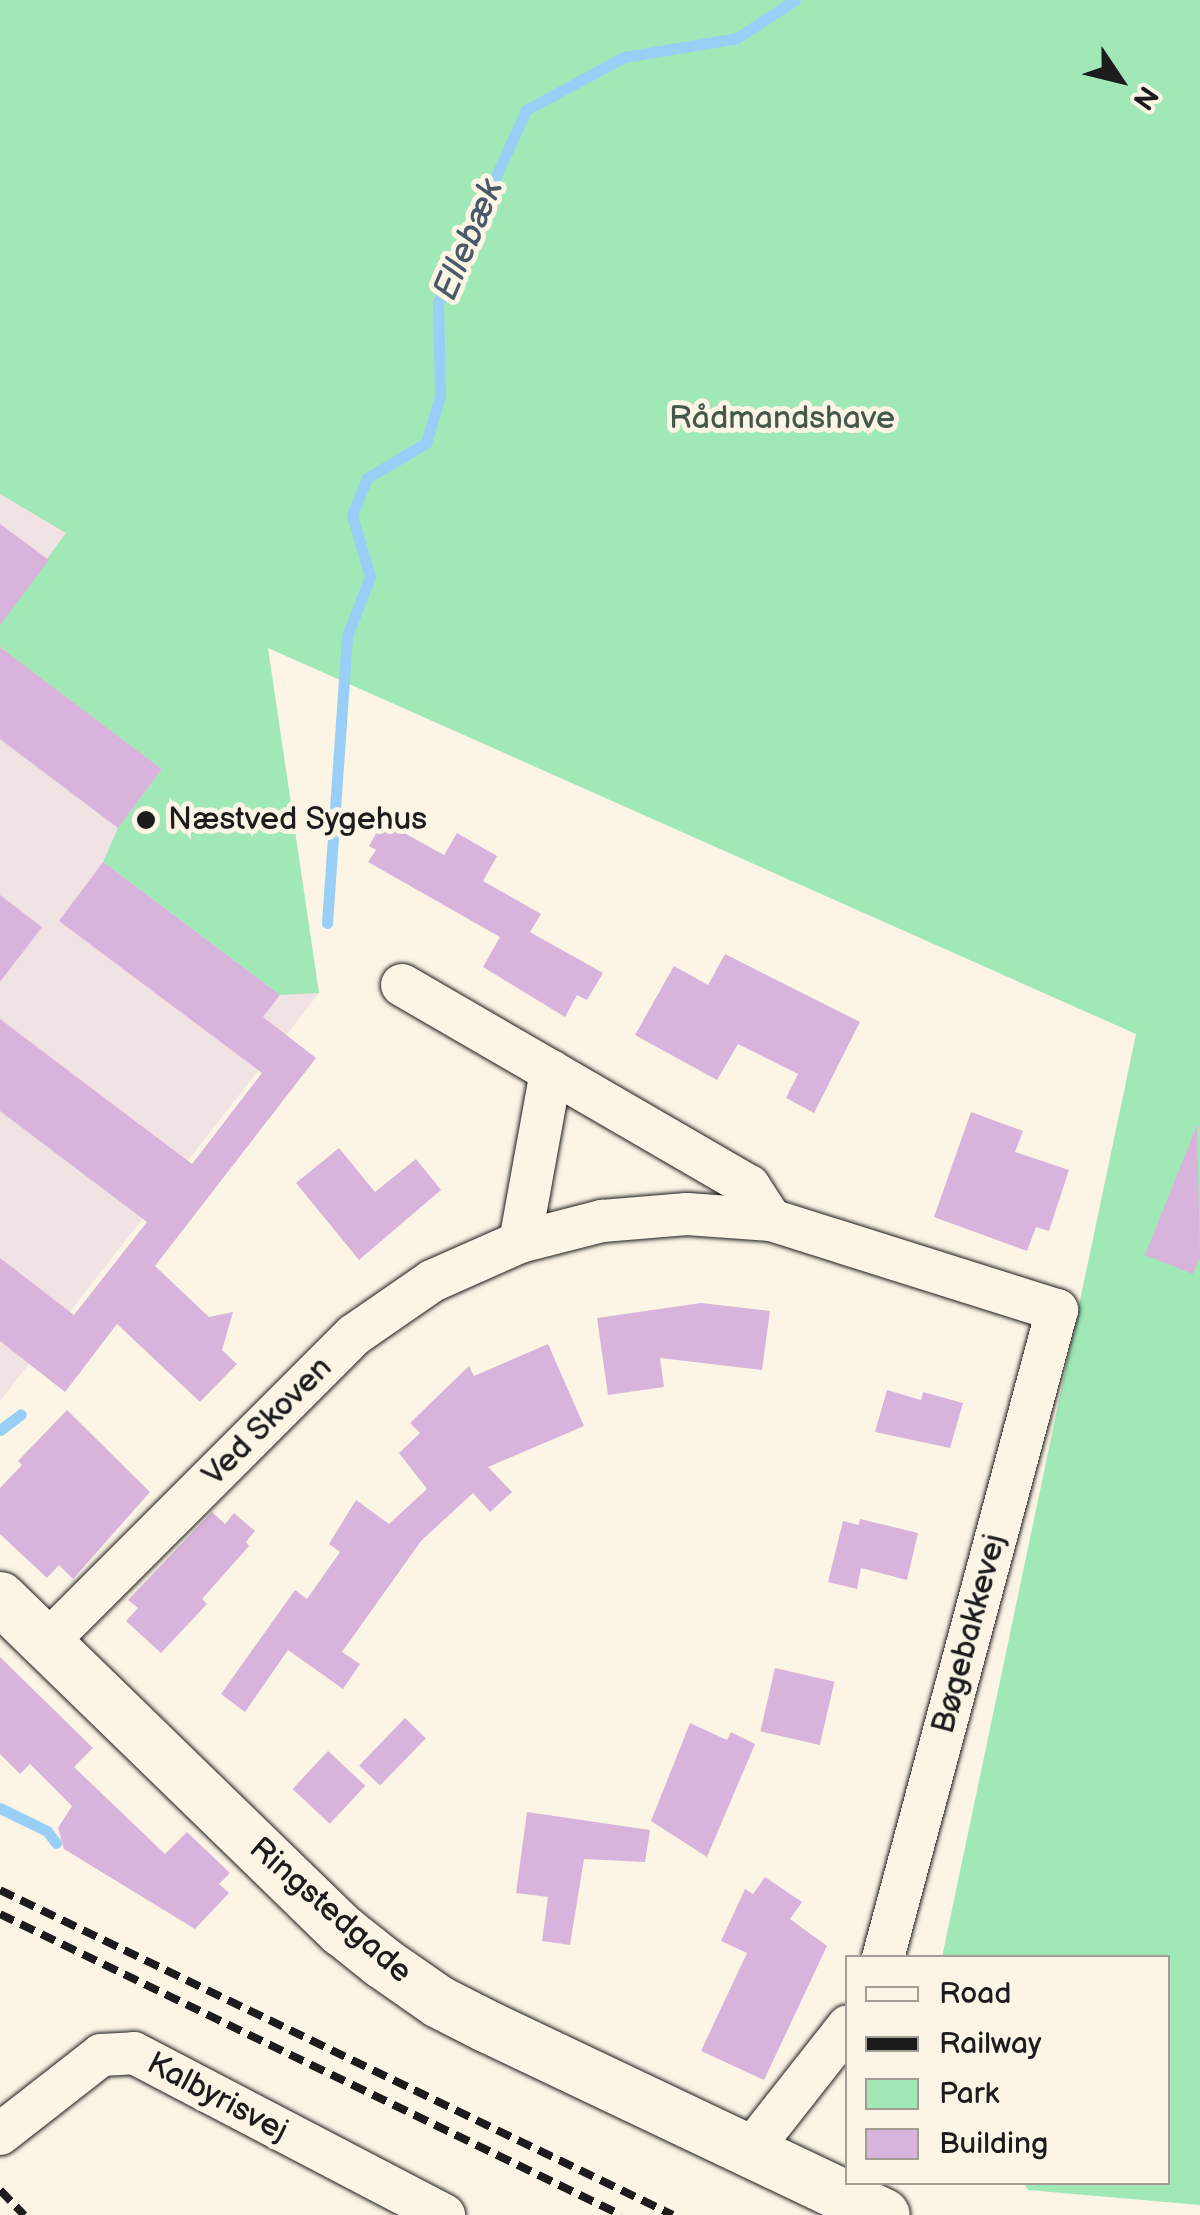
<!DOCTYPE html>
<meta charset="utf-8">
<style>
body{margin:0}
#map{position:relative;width:1200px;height:2215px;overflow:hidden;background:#fcf5e5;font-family:"Balsamiq Sans",sans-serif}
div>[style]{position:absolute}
.built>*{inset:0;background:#f1e2e3}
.green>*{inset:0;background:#a0e8b6}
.stream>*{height:11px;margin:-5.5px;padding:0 5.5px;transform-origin:5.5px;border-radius:5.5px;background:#99cef7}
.building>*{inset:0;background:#d8b4dd;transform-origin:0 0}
.roads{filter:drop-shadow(0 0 2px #1c1c1c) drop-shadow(0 0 2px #1c1c1c)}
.minor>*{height:42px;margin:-21px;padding:0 21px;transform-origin:21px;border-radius:21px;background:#fcf5e5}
.tertiary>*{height:52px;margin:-26px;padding:0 26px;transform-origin:26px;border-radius:26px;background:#fcf5e5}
.rail>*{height:8px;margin-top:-4px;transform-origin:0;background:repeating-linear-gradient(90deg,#1c1c1c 0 15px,transparent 0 23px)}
.dots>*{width:28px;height:28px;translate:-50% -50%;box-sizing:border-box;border:5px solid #fcf5e5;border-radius:50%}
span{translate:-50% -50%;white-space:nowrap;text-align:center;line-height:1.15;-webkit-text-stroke:10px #fcf5e5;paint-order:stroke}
.park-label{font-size:32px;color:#44594a}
.poi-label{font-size:32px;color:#1c1c1c}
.left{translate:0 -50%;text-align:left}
.street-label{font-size:32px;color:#1c1c1c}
.water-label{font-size:35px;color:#485a69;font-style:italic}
.legend{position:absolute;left:845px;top:1955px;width:325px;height:230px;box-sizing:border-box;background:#fcf5e5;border:2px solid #a29e95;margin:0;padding:12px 18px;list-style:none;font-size:30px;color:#1c1c1c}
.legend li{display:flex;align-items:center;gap:20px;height:50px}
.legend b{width:50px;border:2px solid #a29e95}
.north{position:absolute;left:1070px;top:30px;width:100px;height:100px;-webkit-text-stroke:8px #fcf5e5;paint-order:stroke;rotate:125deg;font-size:28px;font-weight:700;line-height:40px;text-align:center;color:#1c1c1c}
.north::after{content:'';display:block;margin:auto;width:35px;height:45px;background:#1c1c1c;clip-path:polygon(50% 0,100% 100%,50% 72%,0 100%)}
</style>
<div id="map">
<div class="built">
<div style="clip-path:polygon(0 494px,267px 648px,319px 993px,0 1401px)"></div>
</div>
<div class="green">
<div style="clip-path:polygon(0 0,1200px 0,1200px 2205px,1028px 2190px,1024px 2183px,1168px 2182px,1168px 1958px,942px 1957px,1136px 1034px,268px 648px,319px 993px,280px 995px,103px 862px,118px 828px,162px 769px,0 647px,0 623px,66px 533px,0 494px)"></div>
</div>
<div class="stream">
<div style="left:327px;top:923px;width:288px;rotate:-86deg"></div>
<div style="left:347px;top:636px;width:63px;rotate:-68.7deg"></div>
<div style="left:370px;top:577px;width:65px;rotate:-106.2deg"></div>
<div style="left:352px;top:515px;width:40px;rotate:-68deg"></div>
<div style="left:367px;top:478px;width:69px;rotate:-30.7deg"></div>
<div style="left:426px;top:443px;width:49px;rotate:-73.4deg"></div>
<div style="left:440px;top:396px;width:92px;rotate:-91.2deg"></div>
<div style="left:438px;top:304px;width:213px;rotate:-65.6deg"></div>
<div style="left:526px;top:110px;width:111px;rotate:-28.4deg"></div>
<div style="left:624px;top:57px;width:115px;rotate:-9.5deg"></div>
<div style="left:737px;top:38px;width:69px;rotate:-33.2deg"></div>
<div style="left:0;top:1430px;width:26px;rotate:-37deg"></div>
<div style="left:0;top:1808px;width:52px;rotate:26.1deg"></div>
<div style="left:47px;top:1831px;width:15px;rotate:53deg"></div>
</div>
<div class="building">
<div style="clip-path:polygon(0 524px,49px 560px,0 625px)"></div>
<div style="clip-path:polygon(0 647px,162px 769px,118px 828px,0 739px)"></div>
<div style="clip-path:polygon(383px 821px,444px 855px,457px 833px,497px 856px,483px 881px,541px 914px,530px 932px,603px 973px,587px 1000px,577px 995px,565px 1017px,483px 967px,500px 937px,368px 862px,376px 850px,369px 846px)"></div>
<div style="clip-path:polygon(103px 862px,280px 995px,263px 1017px,316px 1058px,155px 1266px,209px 1317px,233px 1312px,222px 1350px,237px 1364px,200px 1402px,117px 1324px,65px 1392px,0 1341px,0 1258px,74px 1315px,147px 1222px,0 1111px,0 1019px,192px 1164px,262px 1073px,59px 921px)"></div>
<div style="clip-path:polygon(0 895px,42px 927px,0 982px)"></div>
<div style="clip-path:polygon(725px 954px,860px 1022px,814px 1113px,786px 1098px,798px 1074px,738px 1044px,717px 1080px,635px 1035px,674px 966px,708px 985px)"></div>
<div style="clip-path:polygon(971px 1112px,1023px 1131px,1015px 1152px,1069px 1170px,1049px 1231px,1036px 1227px,1027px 1251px,934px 1217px)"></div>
<div style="clip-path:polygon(1197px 1125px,1200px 1257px,1193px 1274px,1145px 1255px)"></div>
<div style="clip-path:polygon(339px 1148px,375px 1192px,416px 1159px,441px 1190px,359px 1260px,296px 1183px)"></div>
<div style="clip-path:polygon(701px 1303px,770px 1311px,762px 1370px,660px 1358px,664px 1387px,608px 1395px,597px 1318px)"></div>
<div style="clip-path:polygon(548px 1344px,584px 1426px,488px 1467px,512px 1492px,490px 1512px,473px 1493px,421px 1541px,342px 1652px,360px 1664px,343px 1689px,288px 1650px,245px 1712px,221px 1694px,295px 1590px,307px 1599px,340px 1552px,329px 1544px,356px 1500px,389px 1524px,427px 1489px,399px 1453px,420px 1433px,410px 1423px,469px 1366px,474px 1376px)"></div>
<div style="clip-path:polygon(887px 1390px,921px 1400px,923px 1392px,963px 1403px,950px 1448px,875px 1432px)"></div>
<div style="clip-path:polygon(67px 1410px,150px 1492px,73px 1579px,59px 1565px,47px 1578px,0 1534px,0 1488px,22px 1465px,18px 1461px)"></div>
<div style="clip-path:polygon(212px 1512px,225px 1524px,234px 1513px,255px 1531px,246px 1542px,249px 1546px,202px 1599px,207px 1604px,161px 1653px,126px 1621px,138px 1608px,128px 1600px)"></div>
<div style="clip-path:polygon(860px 1519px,918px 1533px,907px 1580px,861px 1568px,857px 1589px,828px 1582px,843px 1521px,859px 1525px)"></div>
<div style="clip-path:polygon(0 1657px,93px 1748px,74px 1767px,165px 1854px,187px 1832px,230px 1873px,219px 1884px,229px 1893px,195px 1929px,64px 1849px,58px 1828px,72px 1806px,30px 1764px,20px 1774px,0 1754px)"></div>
<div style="left:775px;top:1668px;width:61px;height:65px;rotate:13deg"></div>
<div style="left:405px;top:1718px;width:29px;height:66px;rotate:44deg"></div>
<div style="clip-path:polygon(690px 1723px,727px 1740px,731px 1732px,755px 1744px,707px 1857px,651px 1821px)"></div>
<div style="left:328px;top:1751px;width:51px;height:52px;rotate:43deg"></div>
<div style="clip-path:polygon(527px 1812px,650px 1830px,645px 1862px,584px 1859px,570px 1945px,542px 1941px,548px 1897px,516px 1893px)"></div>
<div style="clip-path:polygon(765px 1877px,802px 1902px,790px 1919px,827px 1946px,764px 2080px,701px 2051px,747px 1953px,721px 1941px,745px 1889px,753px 1894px)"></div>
</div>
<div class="roads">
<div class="minor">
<div style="left:402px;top:985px;width:401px;rotate:30.1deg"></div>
<div style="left:749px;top:1186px;width:40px;rotate:57.1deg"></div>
<div style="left:520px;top:1242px;width:174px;rotate:-79.7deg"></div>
<div style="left:46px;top:1643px;width:436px;rotate:-45deg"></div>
<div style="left:354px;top:1335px;width:95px;rotate:-34.7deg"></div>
<div style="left:432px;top:1281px;width:96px;rotate:-23.9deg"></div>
<div style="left:520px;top:1242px;width:85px;rotate:-14.4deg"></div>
<div style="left:602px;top:1221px;width:85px;rotate:-4.7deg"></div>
<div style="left:687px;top:1214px;width:84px;rotate:4.1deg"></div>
<div style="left:771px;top:1220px;width:300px;rotate:17.5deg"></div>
<div style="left:1057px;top:1310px;width:671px;rotate:105.03deg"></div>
<div style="left:0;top:2134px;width:128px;rotate:-38deg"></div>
<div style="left:101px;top:2055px;width:33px;rotate:-3deg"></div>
<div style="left:134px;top:2053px;width:350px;rotate:27.6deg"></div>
<div style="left:749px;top:2152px;width:160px;rotate:-51.8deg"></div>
</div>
<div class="tertiary">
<div style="left:0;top:1598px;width:478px;rotate:44.2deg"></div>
<div style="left:343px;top:1931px;width:51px;rotate:38.7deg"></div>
<div style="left:383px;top:1963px;width:68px;rotate:34.9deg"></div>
<div style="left:439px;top:2002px;width:55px;rotate:27deg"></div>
<div style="left:488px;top:2027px;width:438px;rotate:25.4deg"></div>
</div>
</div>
<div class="rail">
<div style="left:0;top:1890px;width:747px;rotate:25.78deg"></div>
<div style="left:0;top:1914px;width:690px;rotate:25.86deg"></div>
<div style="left:0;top:2190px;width:35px;rotate:46deg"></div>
</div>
<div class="dots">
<div style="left:146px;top:820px;background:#1c1c1c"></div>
</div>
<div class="park-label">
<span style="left:782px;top:419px">Rådmandshave</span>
</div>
<div class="poi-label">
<span class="left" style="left:168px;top:820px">Næstved Sygehus</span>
</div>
<div class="street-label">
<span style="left:268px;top:1422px;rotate:-45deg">Ved Skoven</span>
<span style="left:970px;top:1634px;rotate:-75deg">Bøgebakkevej</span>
<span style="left:330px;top:1911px;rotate:41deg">Ringstedgade</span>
<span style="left:217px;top:2098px;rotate:28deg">Kalbyrisvej</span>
</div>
<div class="water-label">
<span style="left:469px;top:240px;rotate:-67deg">Ellebæk</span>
</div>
<ul class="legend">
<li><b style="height:12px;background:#fcf5e5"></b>Road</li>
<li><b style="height:12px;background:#1c1c1c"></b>Railway</li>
<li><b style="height:28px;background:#a0e8b6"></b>Park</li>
<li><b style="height:28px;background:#d8b4dd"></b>Building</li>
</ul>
<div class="north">N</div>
</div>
